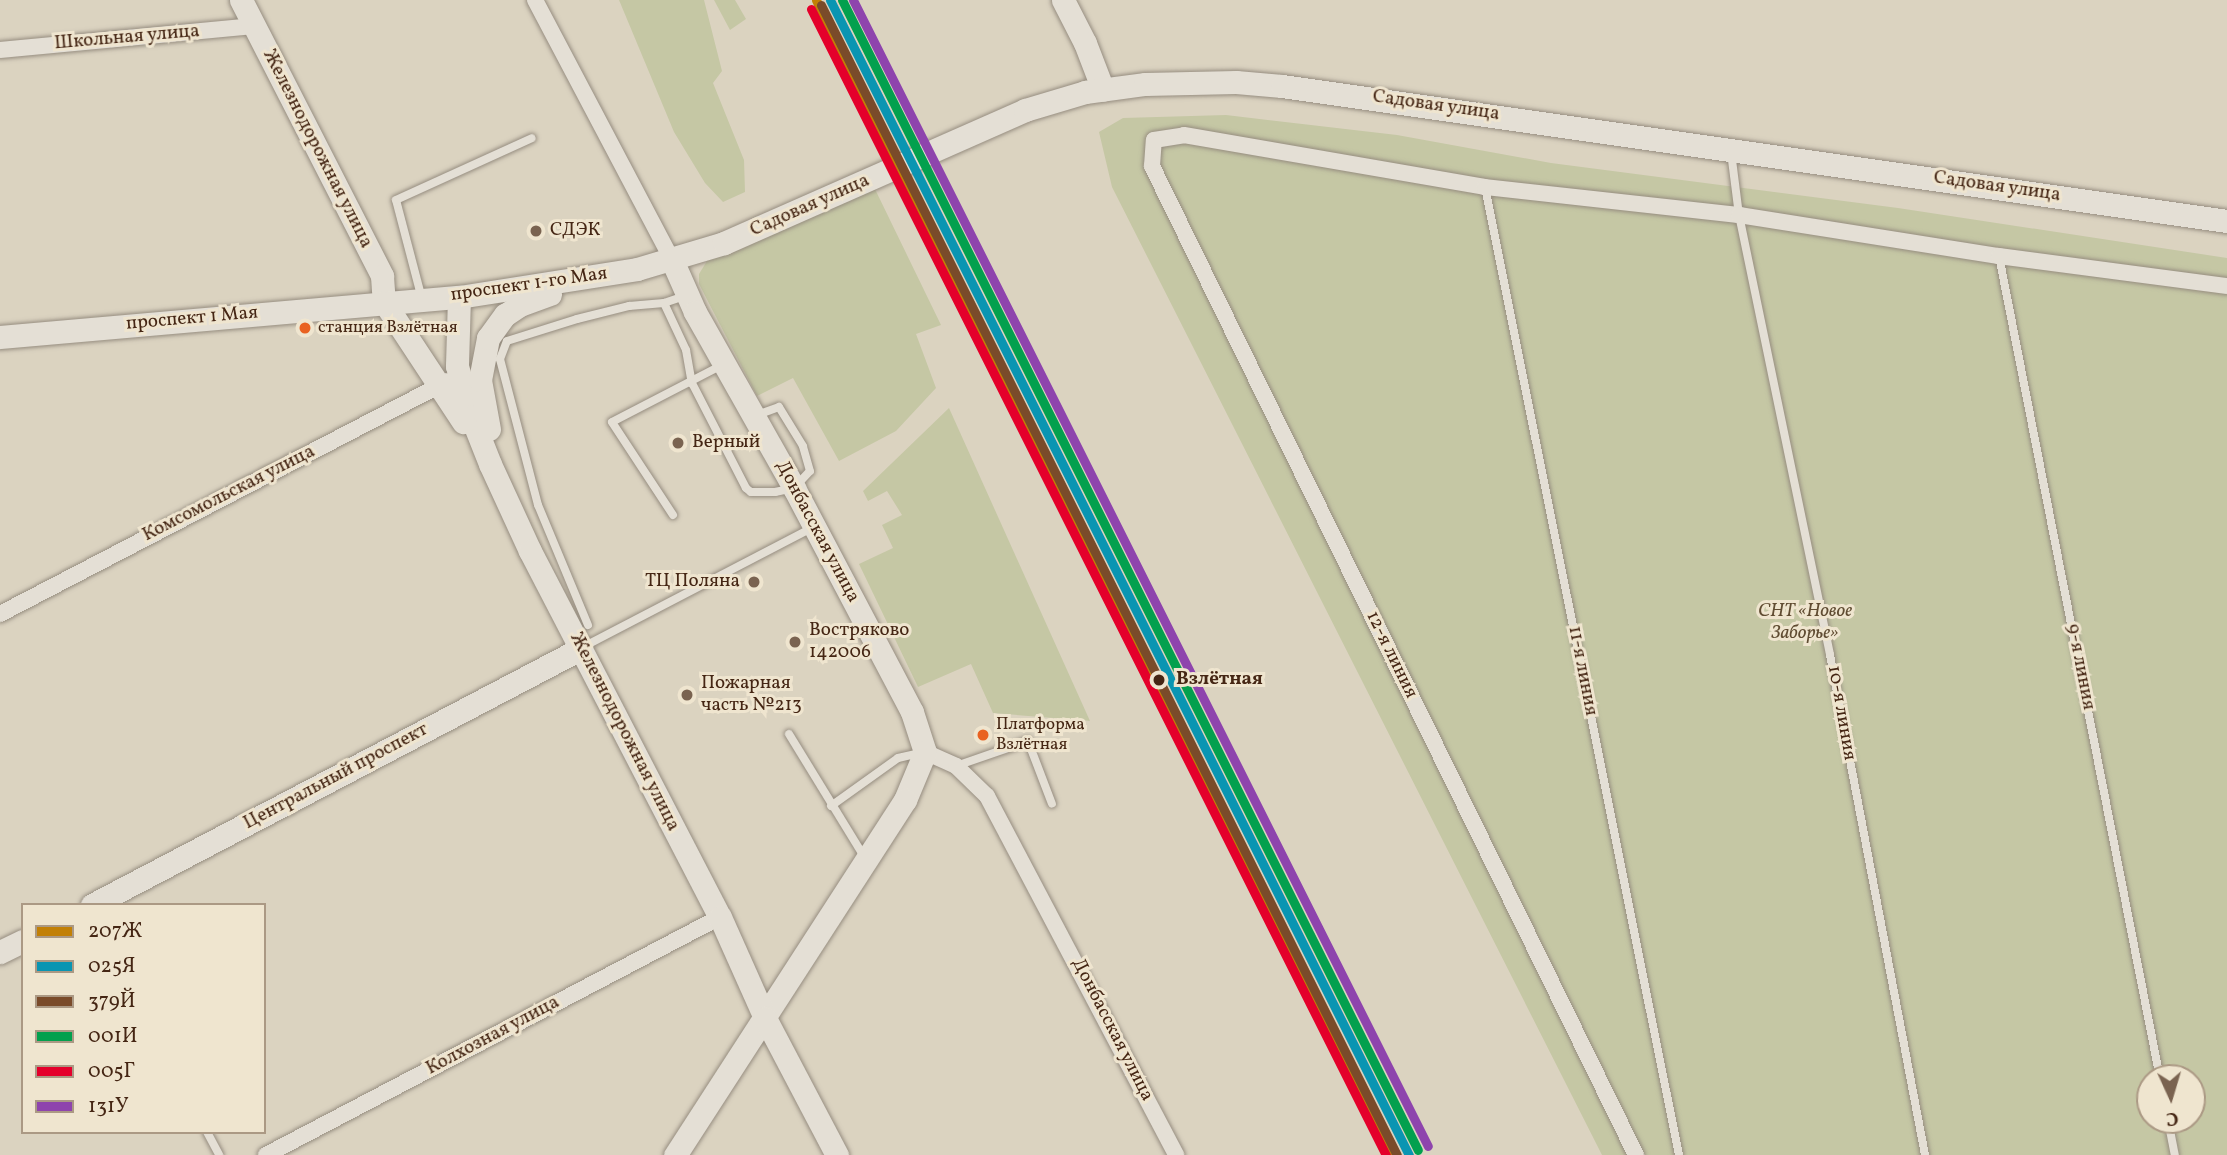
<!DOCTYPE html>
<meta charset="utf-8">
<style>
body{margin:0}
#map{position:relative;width:2227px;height:1155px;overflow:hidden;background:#dbd3c0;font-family:Vollkorn,serif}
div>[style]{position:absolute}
.green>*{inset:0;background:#c5c7a4}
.roads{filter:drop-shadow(0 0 2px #968d80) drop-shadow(0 0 2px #968d80)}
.lane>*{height:8px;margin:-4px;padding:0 4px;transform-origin:4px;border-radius:4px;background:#e4dfd5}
.street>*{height:16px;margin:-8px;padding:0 8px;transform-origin:8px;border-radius:8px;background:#e4dfd5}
.secondary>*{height:23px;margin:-11.5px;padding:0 11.5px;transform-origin:11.5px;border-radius:11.5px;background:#e4dfd5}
.rail-1>*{height:9px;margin:-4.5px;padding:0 4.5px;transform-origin:4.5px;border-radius:4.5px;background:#c28006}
.rail-2>*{height:9px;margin:-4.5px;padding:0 4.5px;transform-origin:4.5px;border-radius:4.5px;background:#0a95b2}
.rail-3>*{height:9px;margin:-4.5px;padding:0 4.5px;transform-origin:4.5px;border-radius:4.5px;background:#7a4b2a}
.rail-4>*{height:9px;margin:-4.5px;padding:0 4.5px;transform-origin:4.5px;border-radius:4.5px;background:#03a04e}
.rail-5>*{height:9px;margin:-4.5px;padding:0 4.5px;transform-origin:4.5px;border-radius:4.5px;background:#e4002b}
.rail-6>*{height:9px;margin:-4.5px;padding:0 4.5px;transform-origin:4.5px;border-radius:4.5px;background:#8e44ad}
.dots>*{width:19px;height:19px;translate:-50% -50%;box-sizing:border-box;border:4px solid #efe5cf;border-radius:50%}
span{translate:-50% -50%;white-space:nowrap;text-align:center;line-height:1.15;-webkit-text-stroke:6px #efe5cf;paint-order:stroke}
.bus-label{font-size:17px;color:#452614}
.left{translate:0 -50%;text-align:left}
.street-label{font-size:19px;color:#452614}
.poi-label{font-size:19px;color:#452614}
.right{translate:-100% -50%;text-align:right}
.park-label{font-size:19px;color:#604c32;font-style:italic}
.stop-label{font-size:19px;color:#452614;font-weight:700}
.legend{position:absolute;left:21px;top:903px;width:245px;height:231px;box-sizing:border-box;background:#efe5cf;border:2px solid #ab9984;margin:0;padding:9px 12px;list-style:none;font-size:21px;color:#452614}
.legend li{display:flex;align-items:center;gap:14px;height:35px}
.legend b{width:35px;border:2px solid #ab9984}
.north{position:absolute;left:2136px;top:1064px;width:70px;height:70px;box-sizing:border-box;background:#efe5cf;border:2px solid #ab9984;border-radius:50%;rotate:176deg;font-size:19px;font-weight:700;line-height:28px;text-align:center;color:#452614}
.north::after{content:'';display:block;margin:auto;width:24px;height:32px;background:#7a6350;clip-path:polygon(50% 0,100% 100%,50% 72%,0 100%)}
</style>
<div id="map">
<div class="green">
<div style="clip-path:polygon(619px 0,704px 0,722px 71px,713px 83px,744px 160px,745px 192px,723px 202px,705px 183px,674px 132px)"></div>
<div style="clip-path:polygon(714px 0,735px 0,746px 19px,730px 30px)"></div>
<div style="clip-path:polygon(evenodd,1226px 115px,1397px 135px,1551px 163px,1898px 208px,2227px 258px,2227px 1155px,1602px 1155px,1112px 187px,1099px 132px,1123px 118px,1226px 115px,2150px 1078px,2192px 1078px,2192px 1120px,2150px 1120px,2150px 1078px)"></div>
<div style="clip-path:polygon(873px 185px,941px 325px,916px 334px,936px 388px,896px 431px,839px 461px,793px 378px,757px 396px,699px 284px,699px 274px,707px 261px)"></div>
<div style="clip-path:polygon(949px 408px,1090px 721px,993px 713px,971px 664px,918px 687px,859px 564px,893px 548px,882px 525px,902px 515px,887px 491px,868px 501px,863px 491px)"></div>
</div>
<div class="roads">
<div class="lane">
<div style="left:1731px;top:152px;width:64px;rotate:82.8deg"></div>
<div style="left:1739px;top:215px;width:449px;rotate:78.3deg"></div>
<div style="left:1830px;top:655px;width:509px;rotate:79.24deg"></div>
<div style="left:1485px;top:187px;width:987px;rotate:78.67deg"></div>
<div style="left:1999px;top:256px;width:838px;rotate:78.92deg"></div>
<div style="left:422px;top:299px;width:102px;rotate:-104.7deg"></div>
<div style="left:396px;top:200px;width:149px;rotate:-24.5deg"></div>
<div style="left:664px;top:303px;width:52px;rotate:64.9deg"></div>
<div style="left:686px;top:350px;width:34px;rotate:80deg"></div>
<div style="left:692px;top:383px;width:118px;rotate:62.8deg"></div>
<div style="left:746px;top:488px;width:6px;rotate:39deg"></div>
<div style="left:751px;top:492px;width:24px"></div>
<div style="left:775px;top:492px;width:19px;rotate:-12deg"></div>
<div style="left:794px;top:488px;width:23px;rotate:-47deg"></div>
<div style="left:810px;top:471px;width:26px;rotate:-106deg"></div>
<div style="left:803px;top:446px;width:46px;rotate:-121.6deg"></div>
<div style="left:779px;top:407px;width:23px;rotate:160deg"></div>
<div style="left:673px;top:515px;width:111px;rotate:-123.3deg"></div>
<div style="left:612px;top:422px;width:124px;rotate:-27.4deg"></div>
<div style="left:588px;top:625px;width:130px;rotate:-112.6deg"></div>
<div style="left:538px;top:505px;width:151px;rotate:-104.6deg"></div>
<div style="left:500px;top:359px;width:19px;rotate:-69deg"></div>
<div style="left:507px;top:341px;width:73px;rotate:-17.4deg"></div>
<div style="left:577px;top:319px;width:54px;rotate:-14deg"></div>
<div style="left:629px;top:306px;width:35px;rotate:-5deg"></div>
<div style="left:664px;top:303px;width:21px;rotate:-19deg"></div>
<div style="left:583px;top:647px;width:260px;rotate:-27.5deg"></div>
<div style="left:789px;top:734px;width:145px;rotate:58.5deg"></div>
<div style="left:956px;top:766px;width:76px;rotate:-19.1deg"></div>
<div style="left:1028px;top:741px;width:67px;rotate:69.1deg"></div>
<div style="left:831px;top:806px;width:82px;rotate:-35.6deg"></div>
<div style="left:898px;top:758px;width:23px;rotate:-13deg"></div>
<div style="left:2168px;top:1120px;width:36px;rotate:79deg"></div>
<div style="left:207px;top:1132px;width:26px;rotate:62deg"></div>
</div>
<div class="street">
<div style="left:535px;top:0;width:294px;rotate:62.2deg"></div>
<div style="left:0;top:50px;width:255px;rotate:-5.4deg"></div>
<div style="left:0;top:614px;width:505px;rotate:-27.48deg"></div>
<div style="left:925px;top:752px;width:34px;rotate:24deg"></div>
<div style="left:956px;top:766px;width:43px;rotate:44.1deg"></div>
<div style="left:987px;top:796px;width:406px;rotate:62.2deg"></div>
<div style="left:266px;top:1155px;width:513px;rotate:-27.66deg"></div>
<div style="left:1636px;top:1155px;width:1101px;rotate:-116.08deg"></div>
<div style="left:1152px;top:166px;width:26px;rotate:-86deg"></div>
<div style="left:1154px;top:140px;width:30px;rotate:-9deg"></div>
<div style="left:1184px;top:135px;width:305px;rotate:9.8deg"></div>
<div style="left:1485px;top:187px;width:256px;rotate:6.3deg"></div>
<div style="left:1739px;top:215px;width:263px;rotate:9deg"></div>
<div style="left:1999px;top:256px;width:230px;rotate:7.5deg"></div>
</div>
<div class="secondary">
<div style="left:241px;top:0;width:310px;rotate:62.9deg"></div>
<div style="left:382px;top:276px;width:26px;rotate:86deg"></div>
<div style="left:1063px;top:0;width:48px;rotate:62.9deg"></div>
<div style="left:1085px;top:43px;width:50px;rotate:69deg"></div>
<div style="left:672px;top:260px;width:57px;rotate:66.1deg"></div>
<div style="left:695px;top:312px;width:202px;rotate:60.6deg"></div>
<div style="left:794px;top:488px;width:253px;rotate:62.2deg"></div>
<div style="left:912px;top:712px;width:42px;rotate:72deg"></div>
<div style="left:925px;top:752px;width:52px;rotate:112.6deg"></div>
<div style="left:905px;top:800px;width:423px;rotate:122.9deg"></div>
<div style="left:459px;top:297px;width:69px;rotate:91.7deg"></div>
<div style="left:457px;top:366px;width:52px;rotate:74.4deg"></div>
<div style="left:471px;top:416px;width:52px;rotate:68.4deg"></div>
<div style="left:490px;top:464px;width:96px;rotate:65.3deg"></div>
<div style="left:530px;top:551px;width:412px;rotate:62.6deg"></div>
<div style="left:720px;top:917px;width:111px;rotate:66deg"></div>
<div style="left:765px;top:1018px;width:155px;rotate:62.3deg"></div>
<div style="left:384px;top:302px;width:144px;rotate:56.6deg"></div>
<div style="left:0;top:337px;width:461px;rotate:-5deg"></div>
<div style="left:459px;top:297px;width:180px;rotate:-8.9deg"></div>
<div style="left:637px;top:269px;width:91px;rotate:-16.6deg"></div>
<div style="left:724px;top:243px;width:329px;rotate:-23.8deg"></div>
<div style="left:1025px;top:110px;width:63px;rotate:-16.7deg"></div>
<div style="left:1085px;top:92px;width:61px;rotate:-7.6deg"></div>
<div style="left:1145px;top:84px;width:91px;rotate:-1.3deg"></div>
<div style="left:1236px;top:82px;width:46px;rotate:5deg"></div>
<div style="left:1282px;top:86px;width:955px;rotate:8.13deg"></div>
<div style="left:489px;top:429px;width:50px;rotate:-100.4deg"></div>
<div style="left:480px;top:380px;width:43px;rotate:-79.2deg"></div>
<div style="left:488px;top:338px;width:29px;rotate:-54deg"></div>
<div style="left:505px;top:315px;width:18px;rotate:-34deg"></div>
<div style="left:520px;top:305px;width:32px;rotate:-20deg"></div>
<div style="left:92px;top:905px;width:551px;rotate:-27.68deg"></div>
<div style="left:0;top:952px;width:25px;rotate:-26deg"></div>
</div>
</div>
<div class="rail-1">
<div style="left:816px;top:0;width:1291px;rotate:63.49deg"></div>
</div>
<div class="rail-2">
<div style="left:830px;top:0;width:1292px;rotate:63.38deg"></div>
</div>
<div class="rail-3">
<div style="left:821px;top:5px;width:1286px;rotate:63.4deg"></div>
</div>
<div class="rail-4">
<div style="left:842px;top:0;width:1286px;rotate:63.4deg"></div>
</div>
<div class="rail-5">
<div style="left:811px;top:9px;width:1282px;rotate:63.36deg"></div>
</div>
<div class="rail-6">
<div style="left:853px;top:0;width:1282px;rotate:63.36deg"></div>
</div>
<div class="dots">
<div style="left:536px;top:231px;background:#7a6350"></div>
<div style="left:305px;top:328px;background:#e96221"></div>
<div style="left:678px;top:443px;background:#7a6350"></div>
<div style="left:754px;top:582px;background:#7a6350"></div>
<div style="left:795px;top:642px;background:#7a6350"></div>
<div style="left:1159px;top:680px;background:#452614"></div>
<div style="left:687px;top:695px;background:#7a6350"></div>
<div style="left:983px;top:735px;background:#e96221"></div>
</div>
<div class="bus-label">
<span class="left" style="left:318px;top:328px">станция Взлётная</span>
<span class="left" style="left:996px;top:735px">Платформа<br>Взлётная</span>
</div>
<div class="street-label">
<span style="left:127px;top:38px;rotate:-5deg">Школьная улица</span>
<span style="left:1436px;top:106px;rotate:8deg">Садовая улица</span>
<span style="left:317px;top:149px;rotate:63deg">Железнодорожная улица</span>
<span style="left:1997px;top:187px;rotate:8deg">Садовая улица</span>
<span style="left:810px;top:206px;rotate:-24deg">Садовая улица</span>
<span style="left:529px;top:285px;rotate:-8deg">проспект 1-го Мая</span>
<span style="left:192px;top:319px;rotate:-5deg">проспект 1 Мая</span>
<span style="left:229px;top:494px;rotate:-27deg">Комсомольская улица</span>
<span style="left:817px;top:532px;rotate:62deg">Донбасская улица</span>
<span style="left:1391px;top:655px;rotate:64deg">12-я линия</span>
<span style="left:2080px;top:667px;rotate:79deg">9-я линия</span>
<span style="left:1582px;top:671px;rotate:79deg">11-я линия</span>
<span style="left:1841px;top:713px;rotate:80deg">10-я линия</span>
<span style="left:624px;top:732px;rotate:63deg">Железнодорожная улица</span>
<span style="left:336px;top:777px;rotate:-28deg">Центральный проспект</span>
<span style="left:1112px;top:1030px;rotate:63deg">Донбасская улица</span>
<span style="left:493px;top:1036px;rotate:-28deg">Колхозная улица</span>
</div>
<div class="poi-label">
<span class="left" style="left:550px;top:231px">СДЭК</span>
<span class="left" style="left:692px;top:443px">Верный</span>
<span class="right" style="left:740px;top:582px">ТЦ Поляна</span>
<span class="left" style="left:809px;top:642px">Востряково<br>142006</span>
<span class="left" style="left:701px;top:695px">Пожарная<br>часть №213</span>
</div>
<div class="park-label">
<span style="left:1805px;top:623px">СНТ «Новое<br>Заборье»</span>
</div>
<div class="stop-label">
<span class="left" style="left:1176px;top:680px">Взлётная</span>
</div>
<ul class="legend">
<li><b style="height:9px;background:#c28006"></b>207Ж</li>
<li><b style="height:9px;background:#0a95b2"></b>025Я</li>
<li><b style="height:9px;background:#7a4b2a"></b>379Й</li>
<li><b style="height:9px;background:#03a04e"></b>001И</li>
<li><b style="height:9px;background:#e4002b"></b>005Г</li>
<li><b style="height:9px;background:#8e44ad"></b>131У</li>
</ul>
<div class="north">С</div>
</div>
